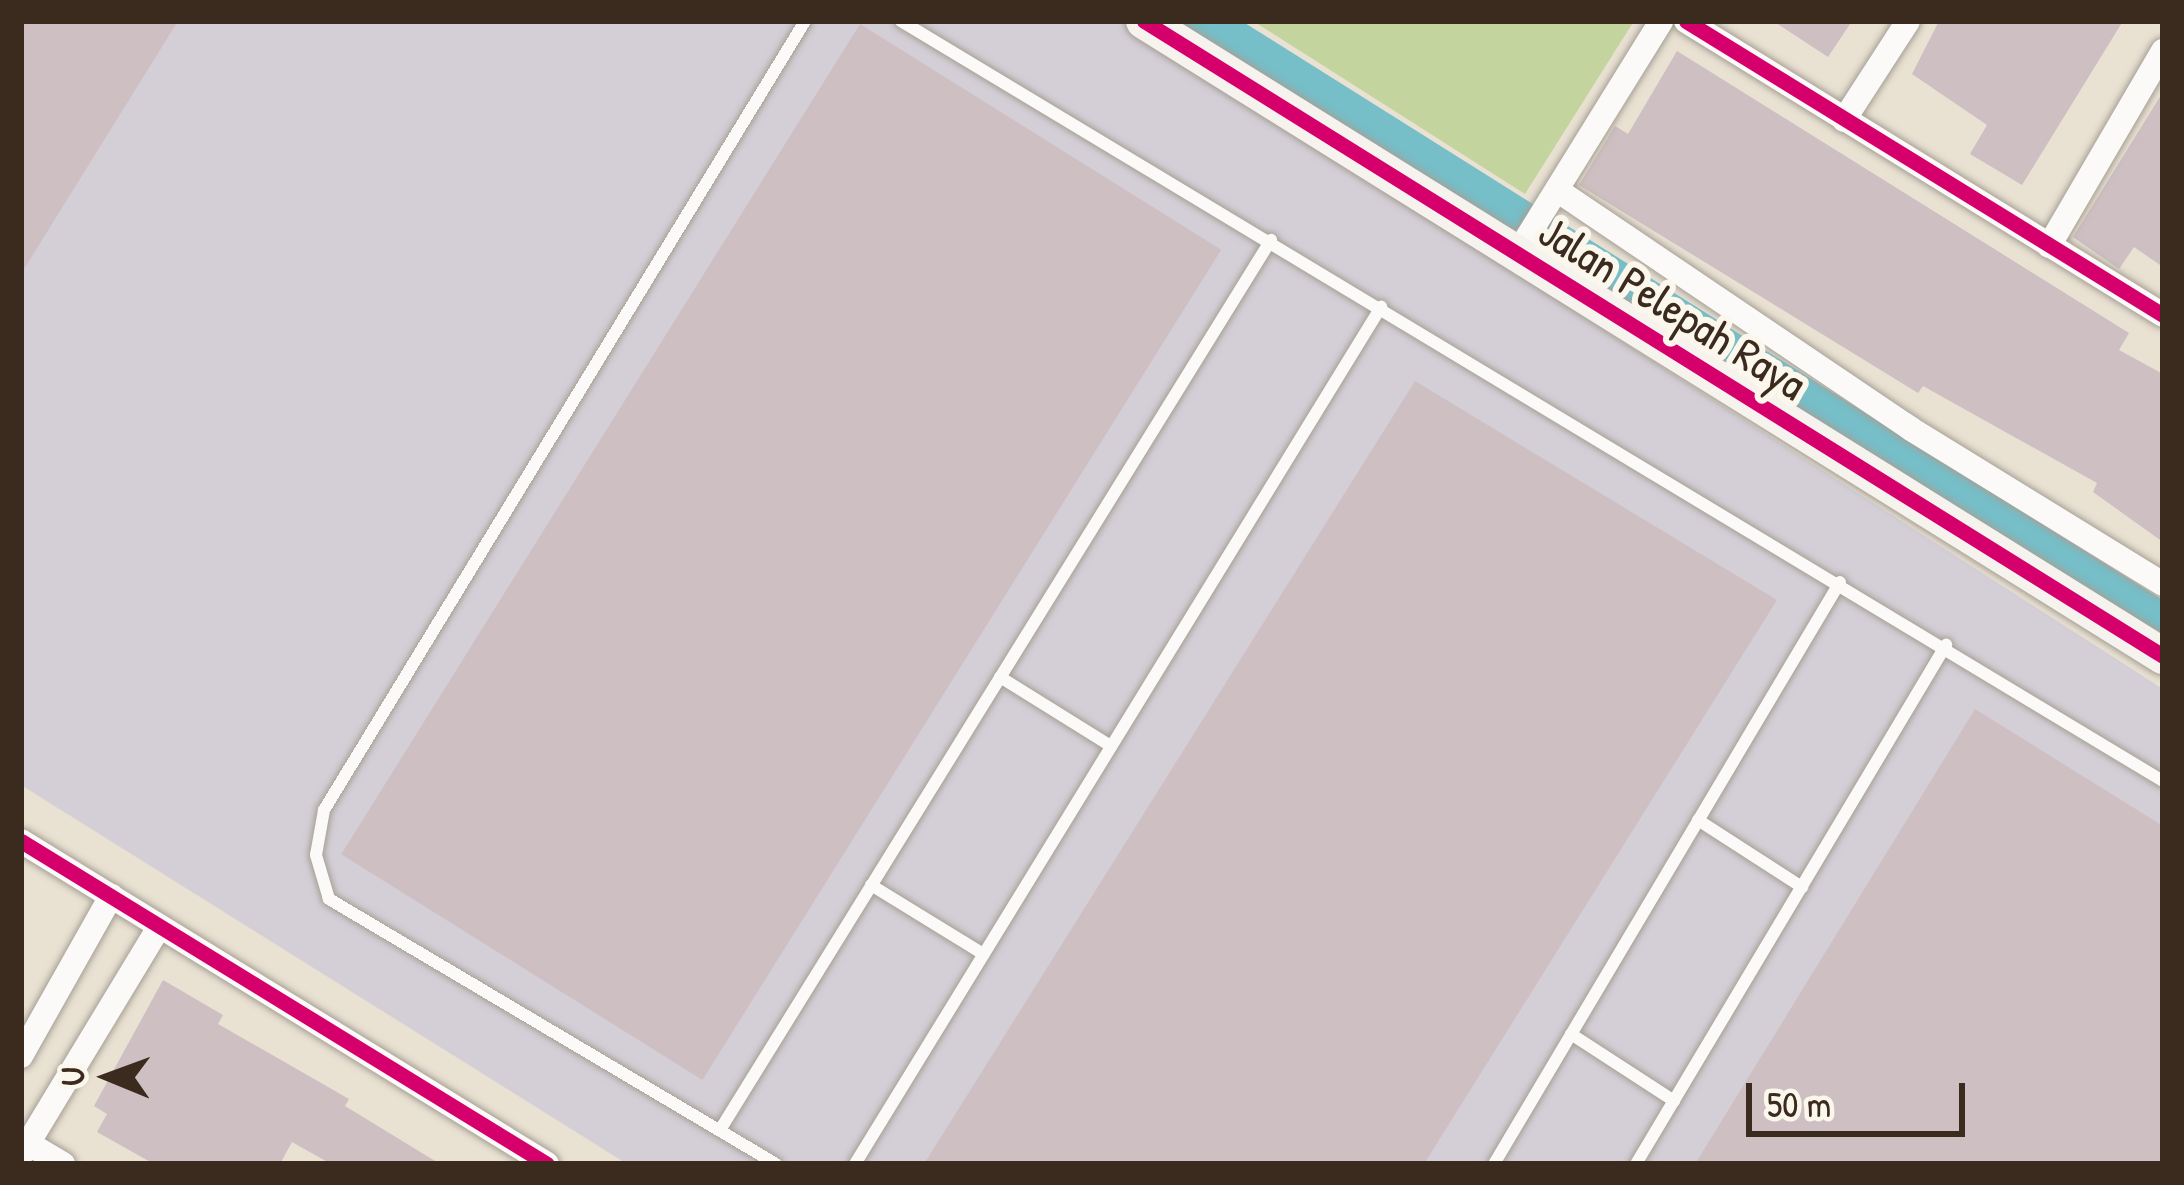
<!DOCTYPE html>
<style>
body{margin:0}
#map{position:relative;width:2184px;height:1185px;overflow:hidden;background:#e9e1d2;font-family:"Patrick Hand",sans-serif}
div>[style]{position:absolute}
.industrial>*{inset:0;background:#d4cfd7}
.green>*{inset:0;background:#c4d49e}
.river>*{height:51px;margin:-25.5px;padding:0 25.5px;transform-origin:25.5px;border-radius:25.5px;background:#76bec8}
.building>*{inset:0;background:#cebfc2;transform-origin:0 0}
.roads{filter:drop-shadow(0 0 3px #a6a096) drop-shadow(0 0 3px #a6a096)}
.lane>*{height:12px;margin:-6px;padding:0 6px;transform-origin:6px;border-radius:6px;background:#fcfaf8}
.street>*{height:24px;margin:-12px;padding:0 12px;transform-origin:12px;border-radius:12px;background:#fcfaf8}
.secondary>*{height:36px;margin:-18px;padding:0 18px;transform-origin:18px;border-radius:18px;background:#f6f2ed}
.cycleway>*{height:15px;margin:-7.5px;padding:0 7.5px;transform-origin:7.5px;border-radius:7.5px;background:#d6006c}
span{translate:-50% -50%;white-space:nowrap;text-align:center;line-height:1.15;-webkit-text-stroke:12px #fbf7ec;paint-order:stroke}
.street-label{font-size:45px;color:#3b2a1e}
.frame{position:absolute;inset:0;border:24px solid #3b2a1e;pointer-events:none}
.north{position:absolute;left:48px;top:1017px;width:120px;height:120px;-webkit-text-stroke:9px #fbf7ec;paint-order:stroke;rotate:271deg;font-size:33px;font-weight:700;line-height:48px;text-align:center;color:#3b2a1e}
.north::after{content:'';display:block;margin:auto;width:42px;height:54px;background:#3b2a1e;clip-path:polygon(50% 0,100% 100%,50% 72%,0 100%)}
.scale{position:absolute;left:1746px;top:1083px;width:219px;height:54px;box-sizing:border-box;border:6px solid #3b2a1e;border-top:0;padding-left:15px;font-size:36px;line-height:42px;white-space:nowrap;color:#3b2a1e;-webkit-text-stroke:9px #fbf7ec;paint-order:stroke}
</style>
<div id="map">
<div class="industrial">
<div style="clip-path:polygon(21px 21px,1123px 21px,2163px 689px,2163px 1164px,627px 1164px,21px 785px)"></div>
</div>
<div class="green">
<div style="clip-path:polygon(1253px 21px,1634px 21px,1525px 194px)"></div>
</div>
<div class="river">
<div style="left:1194px;top:21px;width:1144px;rotate:32.15deg"></div>
</div>
<div class="building">
<div style="clip-path:polygon(21px 21px,178px 21px,21px 274px)"></div>
<div style="clip-path:polygon(1773px 21px,1852px 21px,1828px 57px)"></div>
<div style="clip-path:polygon(1939px 21px,2123px 21px,2022px 185px,1970px 154px,1987px 125px,1912px 74px)"></div>
<div style="left:860px;top:24px;width:426px;height:979px;rotate:32deg"></div>
<div style="clip-path:polygon(1677px 51px,2129px 333px,2119px 350px,2163px 374px,2163px 542px,2093px 492px,2097px 483px,1923px 386px,1918px 393px,1579px 185px,1615px 126px,1628px 134px)"></div>
<div style="clip-path:polygon(2163px 92px,2163px 267px,2134px 247px,2119px 269px,2073px 237px)"></div>
<div style="clip-path:polygon(1415px 381px,1777px 600px,1424px 1164px,924px 1164px)"></div>
<div style="clip-path:polygon(1975px 709px,2163px 826px,2163px 1164px,1695px 1164px)"></div>
<div style="clip-path:polygon(163px 980px,223px 1015px,218px 1024px,349px 1099px,345px 1106px,440px 1164px,331px 1164px,292px 1142px,280px 1164px,154px 1164px,97px 1132px,107px 1114px,94px 1106px)"></div>
</div>
<div class="roads">
<div class="lane">
<div style="left:901px;top:21px;width:1473px;rotate:31.06deg"></div>
<div style="left:1000px;top:677px;width:131px;rotate:31.9deg"></div>
<div style="left:1698px;top:820px;width:124px;rotate:32.8deg"></div>
<div style="left:871px;top:885px;width:132px;rotate:31.6deg"></div>
<div style="left:1571px;top:1034px;width:123px;rotate:33deg"></div>
<div style="left:720px;top:1130px;width:1047px;rotate:-58.24deg"></div>
<div style="left:776px;top:1164px;width:520px;rotate:-149.34deg"></div>
<div style="left:329px;top:899px;width:46px;rotate:-106.5deg"></div>
<div style="left:316px;top:855px;width:46px;rotate:-79.9deg"></div>
<div style="left:324px;top:810px;width:924px;rotate:-58.63deg"></div>
<div style="left:855px;top:1164px;width:1006px;rotate:-58.46deg"></div>
<div style="left:1494px;top:1164px;width:677px;rotate:-59.27deg"></div>
<div style="left:1636px;top:1164px;width:605px;rotate:-59.15deg"></div>
</div>
<div class="street">
<div style="left:1686px;top:21px;width:560px;rotate:31.65deg"></div>
<div style="left:1844px;top:120px;width:118px;rotate:-57.1deg"></div>
<div style="left:1557px;top:190px;width:427px;rotate:34deg"></div>
<div style="left:1911px;top:429px;width:296px;rotate:31.6deg"></div>
<div style="left:2049px;top:246px;width:226px;rotate:-59.7deg"></div>
<div style="left:1518px;top:252px;width:272px;rotate:-58.2deg"></div>
<div style="left:21px;top:841px;width:617px;rotate:31.55deg"></div>
<div style="left:21px;top:1056px;width:184px;rotate:-60.6deg"></div>
<div style="left:21px;top:1139px;width:49px;rotate:30.8deg"></div>
<div style="left:21px;top:1155px;width:267px;rotate:-58.8deg"></div>
</div>
<div class="secondary">
<div style="left:1144px;top:21px;width:1201px;rotate:31.93deg"></div>
</div>
</div>
<div class="cycleway">
<div style="left:1144px;top:21px;width:1201px;rotate:31.93deg"></div>
<div style="left:1686px;top:21px;width:560px;rotate:31.65deg"></div>
<div style="left:21px;top:841px;width:617px;rotate:31.55deg"></div>
</div>
<div class="street-label">
<span style="left:1673px;top:307px;rotate:32deg">Jalan Pelepah Raya</span>
</div>
<div class="frame"></div>
<div class="north">U</div>
<div class="scale">50 m</div>
</div>
